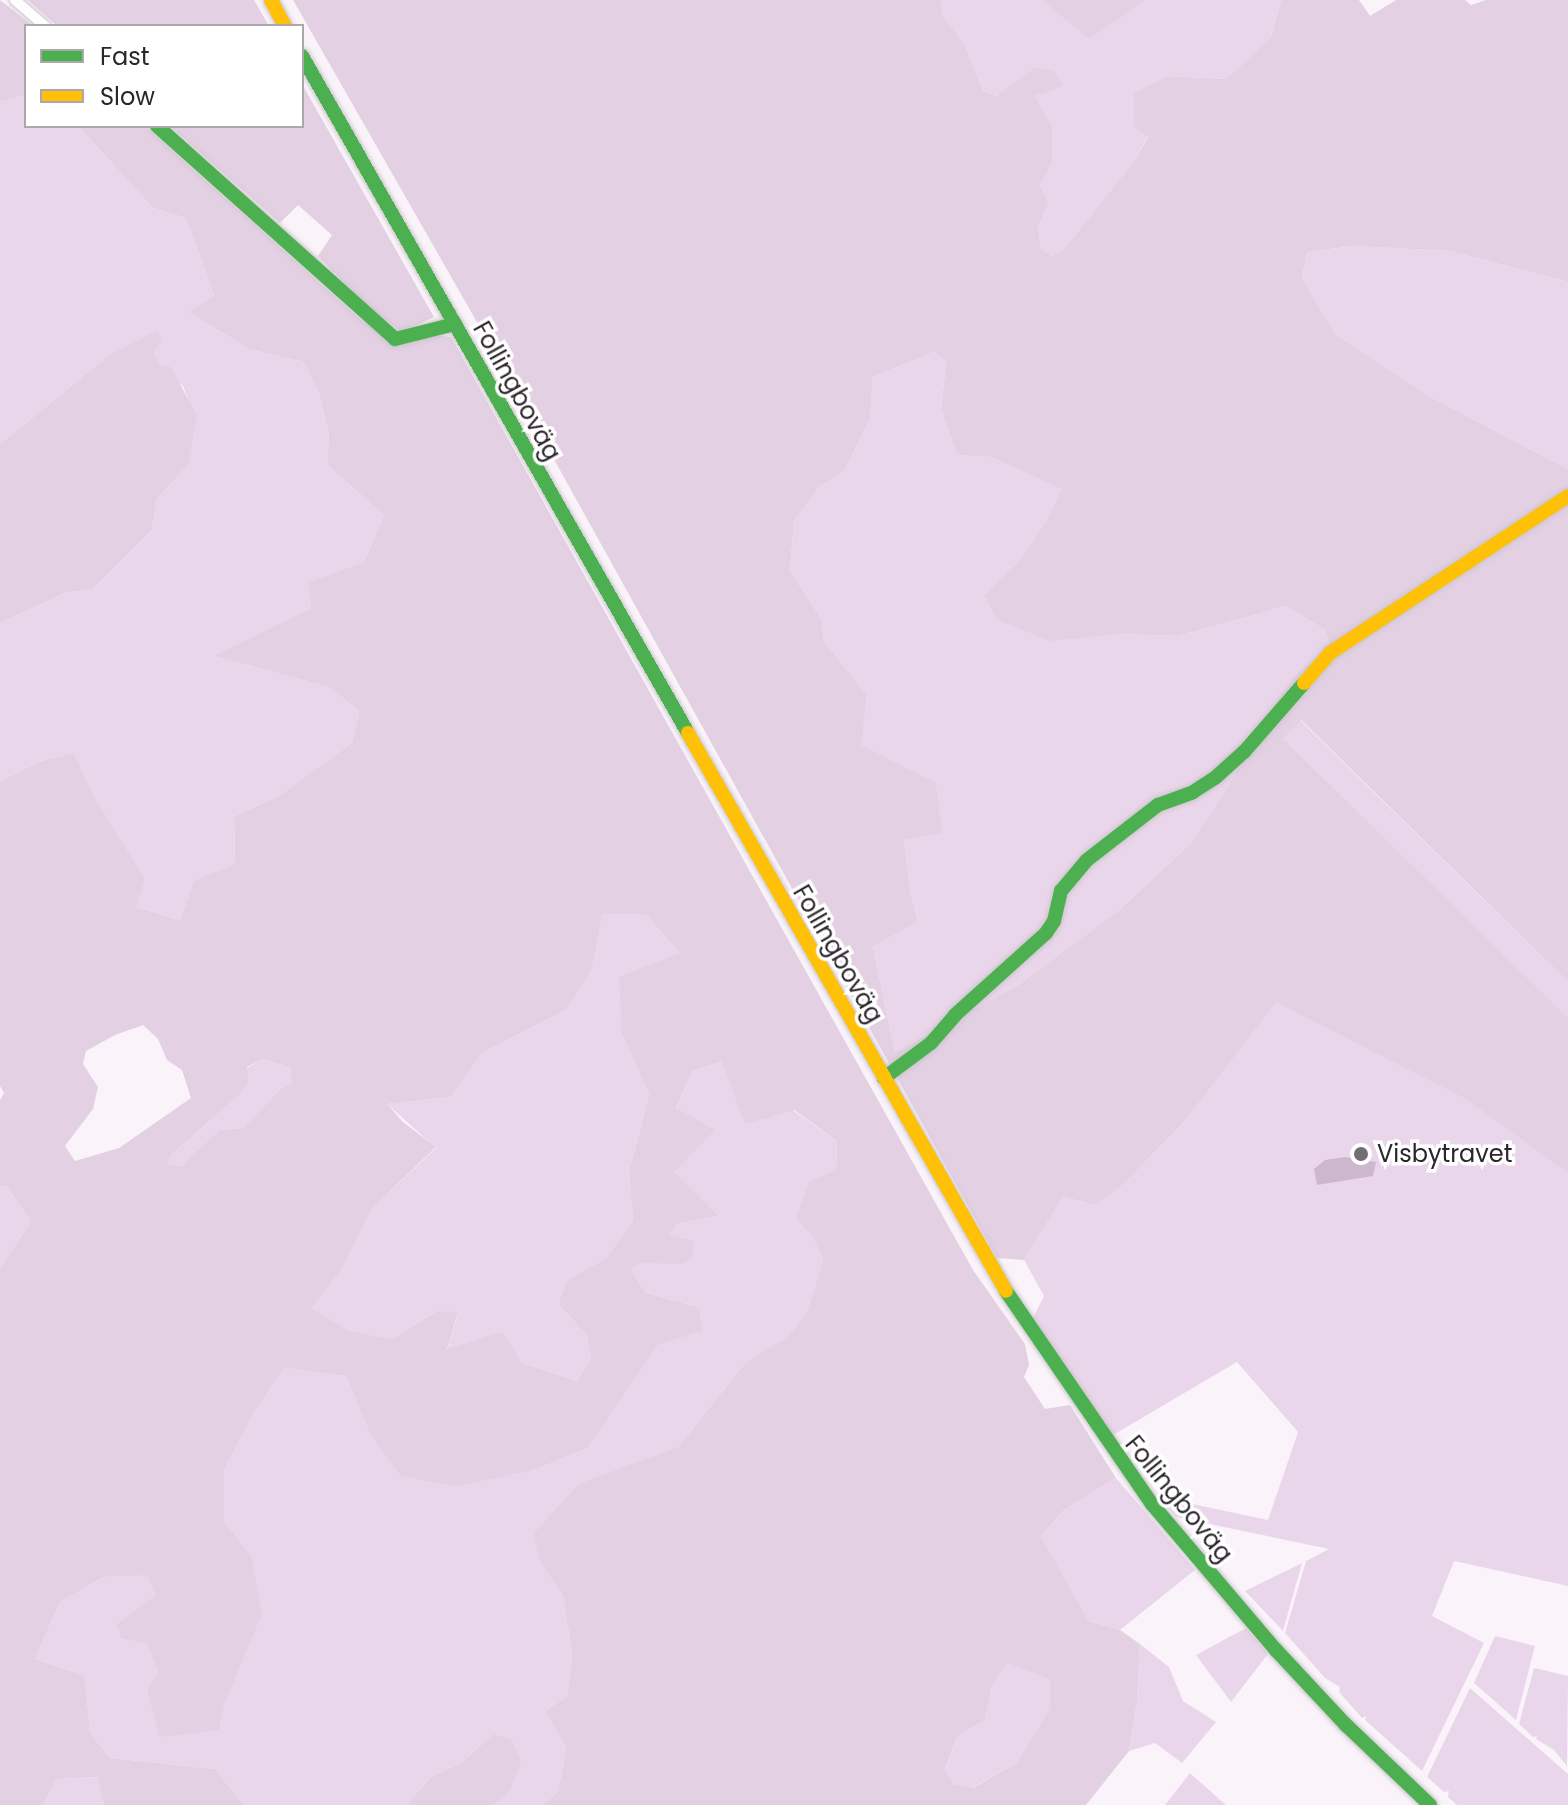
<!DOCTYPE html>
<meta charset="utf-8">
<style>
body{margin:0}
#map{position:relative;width:1568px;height:1805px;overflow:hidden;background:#faf4fa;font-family:Poppins,sans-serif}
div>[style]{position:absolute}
.green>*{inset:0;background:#ead6ea}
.forest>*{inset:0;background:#e3d0e3}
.water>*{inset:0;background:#cdb7cd}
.roads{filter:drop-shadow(0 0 2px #cac5ca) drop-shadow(0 0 2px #cac5ca)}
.street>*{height:10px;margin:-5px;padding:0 5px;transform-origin:5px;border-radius:5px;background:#fefdfe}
.fast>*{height:14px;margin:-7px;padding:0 7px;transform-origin:7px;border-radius:7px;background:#4caf50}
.slow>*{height:14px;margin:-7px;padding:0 7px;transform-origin:7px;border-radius:7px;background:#ffc107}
.dots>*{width:22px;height:22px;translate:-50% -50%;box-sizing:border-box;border:4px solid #fff;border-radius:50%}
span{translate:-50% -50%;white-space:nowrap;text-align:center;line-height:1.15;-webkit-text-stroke:7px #fff;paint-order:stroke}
.street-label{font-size:24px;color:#2b262b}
.poi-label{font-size:24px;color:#2b262b}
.left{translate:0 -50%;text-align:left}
.legend{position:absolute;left:24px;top:24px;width:280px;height:104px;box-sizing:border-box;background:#fff;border:2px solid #aaa8aa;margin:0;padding:10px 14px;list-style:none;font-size:24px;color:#2b262b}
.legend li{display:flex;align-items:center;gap:16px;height:40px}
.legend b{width:40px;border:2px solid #aaa8aa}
</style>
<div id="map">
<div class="green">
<div style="clip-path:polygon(941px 0,1042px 0,1089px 38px,1146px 0,1281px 0,1271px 37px,1226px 79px,1168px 76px,1134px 127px,1148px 136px,1134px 161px,1063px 250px,1052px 256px,1041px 248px,1038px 227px,1049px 203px,1040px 186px,1052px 163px,1044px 118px,1035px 96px,1063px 85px,1037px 67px,996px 96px,983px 91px,964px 43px,943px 16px)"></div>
<div style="clip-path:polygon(26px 95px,26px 126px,78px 126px,153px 208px,186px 218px,214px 295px,188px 312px,249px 349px,304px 362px,319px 394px,329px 434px,327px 465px,384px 515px,364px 562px,310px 582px,311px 608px,215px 656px,329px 687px,359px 711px,352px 743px,277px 797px,234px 816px,235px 864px,194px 882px,180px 920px,136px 907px,97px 802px,74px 753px,41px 761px,0 781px,0 623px,65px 593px,93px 589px,152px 530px,157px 499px,188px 465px,188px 399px,183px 386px,159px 366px,154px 352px,108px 356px,0 444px,0 102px)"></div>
<div style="clip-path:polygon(1354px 246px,1450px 251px,1568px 282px,1568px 469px,1429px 396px,1335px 334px,1302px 280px,1307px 252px)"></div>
<div style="clip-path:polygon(934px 352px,946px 362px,941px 409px,957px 455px,991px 457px,1063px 489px,1047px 520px,1017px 563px,984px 595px,1117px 634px,1178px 636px,1286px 606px,1325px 630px,1330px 646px,1259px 725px,1229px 785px,1191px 843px,1119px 910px,1018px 985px,895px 1052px,873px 947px,918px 922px,910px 890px,904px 839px,937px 797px,936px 784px,860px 745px,867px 695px,824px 641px,822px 620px,790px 571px,794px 521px,819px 487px,845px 470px,870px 419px,873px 377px)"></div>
<div style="clip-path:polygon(1300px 720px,1568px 982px,1568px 1586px,1454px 1561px,1432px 1616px,1484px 1643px,1422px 1771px,1365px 1720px,1366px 1716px,1362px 1718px,1339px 1692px,1340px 1687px,1325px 1678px,1285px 1633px,1306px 1561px,1329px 1549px,1176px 1517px,1159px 1497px,1268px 1520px,1298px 1432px,1237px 1362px,1113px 1435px,1033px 1318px,1044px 1296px,1024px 1260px,1063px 1197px,1095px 1205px,1123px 1185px,1183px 1123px,1275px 1001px,1283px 739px)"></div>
<div style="clip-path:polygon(603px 914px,645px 914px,680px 953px,622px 1034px,649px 1095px,629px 1171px,633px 1220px,606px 1258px,567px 1280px,558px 1304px,586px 1334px,591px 1359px,577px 1381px,522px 1363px,447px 1350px,458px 1313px,437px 1311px,392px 1339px,348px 1330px,310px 1308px,343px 1268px,372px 1209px,436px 1148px,387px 1104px,451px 1097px,482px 1053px,566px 1010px,592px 970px)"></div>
<div style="clip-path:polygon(262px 1059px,290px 1067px,293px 1083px,280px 1089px,243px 1128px,219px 1130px,181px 1166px,168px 1164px,171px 1155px,238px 1096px,247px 1068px)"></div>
<div style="clip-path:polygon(722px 1061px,837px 1141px,836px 1170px,812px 1236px,823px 1260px,807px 1312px,788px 1338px,745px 1363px,678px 1447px,630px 1466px,541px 1564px,563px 1596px,572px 1654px,567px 1696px,545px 1711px,566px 1748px,558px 1792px,542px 1805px,494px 1805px,510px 1791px,493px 1734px,461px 1763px,432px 1776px,406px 1805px,244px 1805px,215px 1769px,110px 1758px,90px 1733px,85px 1676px,35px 1659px,60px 1602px,104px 1577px,147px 1574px,155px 1596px,122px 1639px,147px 1644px,158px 1673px,147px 1689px,218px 1730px,251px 1555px,224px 1521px,224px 1470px,254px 1413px,284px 1368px,346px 1376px,370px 1434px,534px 1470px,588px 1448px,659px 1344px,699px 1307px,646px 1293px,631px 1269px,642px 1261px,680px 1265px,668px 1235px,677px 1224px,719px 1216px,673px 1172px,716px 1130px,676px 1109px,693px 1071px)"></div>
<div style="clip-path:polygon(6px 1186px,31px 1221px,0 1268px,0 1187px)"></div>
<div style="clip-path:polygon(1116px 1478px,1195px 1570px,1120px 1630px,1089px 1621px,1041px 1536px,1064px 1510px)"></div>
<div style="clip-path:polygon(1302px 1563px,1283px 1631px,1245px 1591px)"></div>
<div style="clip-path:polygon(1246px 1628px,1268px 1654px,1231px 1702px,1196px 1655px)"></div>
<div style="clip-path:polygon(1495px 1636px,1535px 1646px,1516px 1720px,1474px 1683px)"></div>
<div style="clip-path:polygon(1140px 1644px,1169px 1667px,1183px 1701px,1216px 1722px,1182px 1763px,1155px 1743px,1129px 1751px,1137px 1702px)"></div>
<div style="clip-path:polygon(1007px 1663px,1050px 1678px,1050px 1708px,1016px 1763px,972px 1788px,953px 1784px,945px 1771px,957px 1737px,985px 1720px,992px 1687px)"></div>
<div style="clip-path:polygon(1534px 1668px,1568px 1676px,1567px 1766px,1554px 1750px,1536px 1739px,1537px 1736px,1533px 1737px,1519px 1724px)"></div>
<div style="clip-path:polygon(1470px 1688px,1568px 1774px,1568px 1805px,1457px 1805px,1448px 1797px,1449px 1791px,1444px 1792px,1427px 1777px)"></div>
<div style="clip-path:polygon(1190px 1773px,1226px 1805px,1165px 1805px)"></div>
<div style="clip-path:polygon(99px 1777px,104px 1805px,43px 1805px,57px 1779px)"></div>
</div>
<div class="forest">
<div style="clip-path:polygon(0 0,33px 26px,26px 26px,26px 95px,0 102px)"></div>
<div style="clip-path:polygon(28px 0,254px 0,269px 26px,57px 26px)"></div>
<div style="clip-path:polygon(evenodd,293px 0,941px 0,943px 16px,964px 43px,983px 91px,996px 96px,1036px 67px,1055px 72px,1064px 86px,1035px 96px,1052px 127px,1052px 163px,1040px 186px,1049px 203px,1038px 227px,1041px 248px,1052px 256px,1063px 250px,1134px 161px,1148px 137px,1134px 127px,1134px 93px,1168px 76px,1226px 79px,1271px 37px,1281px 0,1359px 0,1370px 16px,1396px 0,1465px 0,1471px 5px,1486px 0,1568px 0,1568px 282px,1450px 251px,1354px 246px,1307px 252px,1302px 279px,1335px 334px,1429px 396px,1568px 469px,1568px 982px,1301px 720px,1283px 739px,1568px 1018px,1568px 1173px,1466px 1099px,1276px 1002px,1183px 1123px,1123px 1185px,1095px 1205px,1063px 1197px,1024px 1260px,997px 1258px,510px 380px,293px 0,934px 352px,946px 362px,941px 409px,957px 455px,991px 457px,1062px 489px,1047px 520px,1017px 563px,984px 595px,998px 620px,1050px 641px,1117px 634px,1178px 636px,1286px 606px,1325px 630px,1330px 646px,1296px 675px,1259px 725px,1229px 785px,1191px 843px,1119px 910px,1018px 985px,895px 1052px,873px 947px,918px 922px,910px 890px,904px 839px,942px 833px,936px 783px,861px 745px,867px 695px,824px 641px,822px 620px,790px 571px,794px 521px,819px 487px,845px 470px,870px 419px,873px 377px,934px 352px)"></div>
<div style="clip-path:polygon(1042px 0,1146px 0,1089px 39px)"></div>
<div style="clip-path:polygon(302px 84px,434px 317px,402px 332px,369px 308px,318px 256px,332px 235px,298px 205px,280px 223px,170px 126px,302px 126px)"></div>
<div style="clip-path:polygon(evenodd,78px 126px,145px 126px,360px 319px,405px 344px,432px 335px,451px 337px,973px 1270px,1025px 1344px,1029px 1365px,1024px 1377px,1045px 1409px,1070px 1405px,1116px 1478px,1064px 1510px,1041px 1536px,1089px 1621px,1120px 1630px,1140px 1644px,1137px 1702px,1129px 1751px,1086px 1805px,542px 1805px,558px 1792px,566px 1748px,545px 1711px,567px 1696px,572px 1654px,563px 1596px,541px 1564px,534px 1533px,579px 1484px,678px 1447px,745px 1363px,788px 1337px,807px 1312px,823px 1260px,812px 1236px,796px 1218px,809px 1182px,836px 1170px,837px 1141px,794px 1110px,745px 1124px,722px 1061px,693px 1071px,676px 1108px,716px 1130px,674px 1172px,719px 1216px,677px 1224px,669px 1235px,694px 1241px,692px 1259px,680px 1265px,642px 1262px,631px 1269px,646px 1293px,699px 1307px,702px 1331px,659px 1344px,588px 1448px,534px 1470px,456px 1486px,401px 1476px,370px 1434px,346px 1376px,284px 1368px,254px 1413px,224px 1470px,224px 1521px,251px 1555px,262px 1614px,223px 1707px,219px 1730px,159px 1737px,147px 1689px,158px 1673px,147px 1644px,122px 1639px,117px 1624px,155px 1596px,147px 1575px,104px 1577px,60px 1602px,35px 1659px,85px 1676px,90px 1733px,110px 1758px,215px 1769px,244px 1805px,104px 1805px,98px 1777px,57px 1779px,43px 1805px,0 1805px,0 1268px,31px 1221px,6px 1186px,0 1187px,0 1100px,4px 1093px,0 1086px,0 781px,41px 761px,74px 753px,97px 802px,145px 879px,136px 907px,180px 920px,194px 881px,235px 864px,234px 816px,277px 797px,352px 743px,359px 711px,329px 687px,214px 656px,311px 608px,309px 582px,364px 562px,384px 515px,327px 465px,329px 434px,319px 394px,304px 362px,249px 349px,188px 312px,214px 295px,186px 218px,153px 208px,78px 126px,603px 914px,645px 914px,680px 953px,619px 977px,622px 1034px,649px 1095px,629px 1171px,633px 1220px,606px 1258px,567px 1280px,558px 1304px,586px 1334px,591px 1359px,577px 1381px,522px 1363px,503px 1332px,447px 1349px,458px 1312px,437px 1311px,392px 1339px,348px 1330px,311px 1308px,343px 1268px,372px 1209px,436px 1147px,403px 1122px,387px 1104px,451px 1097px,482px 1053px,566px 1010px,592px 970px,603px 914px,78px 126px,143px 1025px,158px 1039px,167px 1060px,182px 1070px,191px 1098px,119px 1148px,75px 1161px,65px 1146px,93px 1109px,98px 1087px,83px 1064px,86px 1051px,115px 1035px,143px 1025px,78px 126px,262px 1059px,290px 1067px,292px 1083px,280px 1089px,243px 1128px,219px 1130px,181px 1166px,168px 1164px,171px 1155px,238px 1096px,248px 1082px,247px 1067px,262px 1059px,78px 126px,1007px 1663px,1050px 1679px,1050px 1708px,1016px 1763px,973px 1788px,953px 1784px,945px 1770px,957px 1737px,985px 1720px,992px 1687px,1007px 1663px)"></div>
<div style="clip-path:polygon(158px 330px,162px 340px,154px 352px,159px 365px,171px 367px,197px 416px,188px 465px,157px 499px,152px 530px,93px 589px,65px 593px,0 623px,0 444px,108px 356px)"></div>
<div style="clip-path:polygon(493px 1734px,512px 1740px,521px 1762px,510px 1791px,494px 1805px,406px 1805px,432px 1776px,461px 1763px)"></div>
</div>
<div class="water">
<div style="clip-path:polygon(1345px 1157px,1376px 1162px,1373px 1176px,1317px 1185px,1314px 1169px,1325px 1160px)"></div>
</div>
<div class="roads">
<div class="street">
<div style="left:15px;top:0;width:40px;rotate:41deg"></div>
</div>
<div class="fast">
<div style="left:302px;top:56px;width:779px;rotate:60.31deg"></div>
<div style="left:157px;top:126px;width:319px;rotate:41.8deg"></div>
<div style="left:395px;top:339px;width:62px;rotate:-14deg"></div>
<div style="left:884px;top:1078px;width:59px;rotate:-36.7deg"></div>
<div style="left:931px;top:1043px;width:37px;rotate:-49deg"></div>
<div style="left:955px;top:1015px;width:122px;rotate:-42deg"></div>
<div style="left:1046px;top:933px;width:14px;rotate:-56deg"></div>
<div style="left:1054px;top:921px;width:31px;rotate:-77deg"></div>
<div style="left:1061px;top:891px;width:40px;rotate:-50deg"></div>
<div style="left:1087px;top:860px;width:90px;rotate:-37.8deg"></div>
<div style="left:1158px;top:805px;width:37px;rotate:-20deg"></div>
<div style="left:1193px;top:792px;width:27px;rotate:-33deg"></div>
<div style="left:1216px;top:777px;width:38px;rotate:-42deg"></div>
<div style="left:1244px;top:752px;width:91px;rotate:-49deg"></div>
<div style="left:1006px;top:1291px;width:258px;rotate:55.6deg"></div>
<div style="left:1152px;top:1504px;width:192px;rotate:49.7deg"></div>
<div style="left:1276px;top:1650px;width:103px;rotate:47deg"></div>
<div style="left:1346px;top:1725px;width:116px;rotate:43.6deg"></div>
</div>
<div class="slow">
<div style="left:271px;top:0;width:30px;rotate:62deg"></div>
<div style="left:1304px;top:683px;width:40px;rotate:-49deg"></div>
<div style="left:1330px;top:653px;width:285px;rotate:-33.4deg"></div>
<div style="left:688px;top:733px;width:642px;rotate:60.32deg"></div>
</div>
</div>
<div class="dots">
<div style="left:1361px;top:1154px;background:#736e73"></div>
</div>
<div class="street-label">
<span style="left:517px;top:391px;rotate:61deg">Follingboväg</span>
<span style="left:838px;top:954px;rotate:60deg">Follingboväg</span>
<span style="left:1179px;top:1499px;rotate:51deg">Follingboväg</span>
</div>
<div class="poi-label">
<span class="left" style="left:1377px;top:1154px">Visbytravet</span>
</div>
<ul class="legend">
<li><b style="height:10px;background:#4caf50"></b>Fast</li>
<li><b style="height:10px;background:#ffc107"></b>Slow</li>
</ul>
</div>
